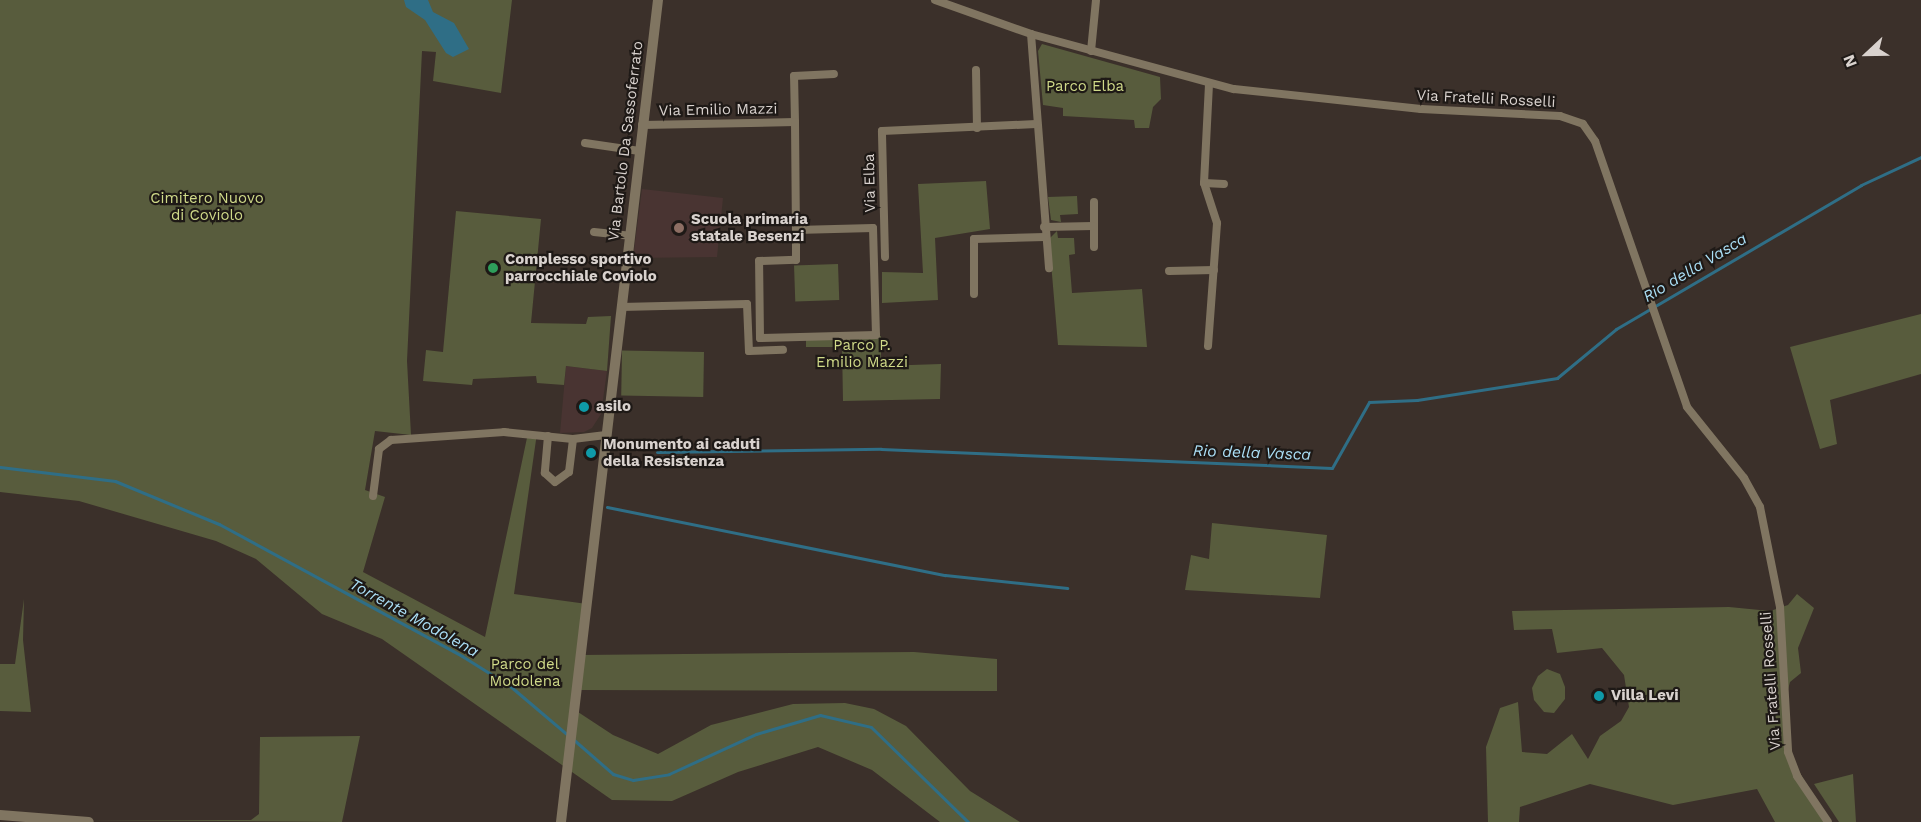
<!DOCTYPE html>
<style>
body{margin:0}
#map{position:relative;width:1921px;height:822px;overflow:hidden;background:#3b302a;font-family:"Work Sans",sans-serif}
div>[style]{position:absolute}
.education>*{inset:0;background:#493432}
.green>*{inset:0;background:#585c3d;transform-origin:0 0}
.water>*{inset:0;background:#2f6e86}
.stream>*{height:3px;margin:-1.5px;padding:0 1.5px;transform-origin:1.5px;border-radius:1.5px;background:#2f6e86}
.minor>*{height:8px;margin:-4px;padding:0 4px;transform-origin:4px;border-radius:4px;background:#807561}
.tertiary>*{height:10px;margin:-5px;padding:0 5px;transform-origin:5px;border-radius:5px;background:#807561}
.dots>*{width:16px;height:16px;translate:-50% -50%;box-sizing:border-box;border:3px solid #1e1916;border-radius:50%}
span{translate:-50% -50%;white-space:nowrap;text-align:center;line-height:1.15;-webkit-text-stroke:4.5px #1e1916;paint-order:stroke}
.park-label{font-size:15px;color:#d0da89}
.street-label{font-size:15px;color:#d9d2ce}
.poi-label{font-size:15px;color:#d9d2ce;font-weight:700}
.left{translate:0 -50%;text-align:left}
.water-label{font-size:16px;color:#abdff6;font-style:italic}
.north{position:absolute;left:1837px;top:24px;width:60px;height:60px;-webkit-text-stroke:4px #1e1916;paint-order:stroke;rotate:248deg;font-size:16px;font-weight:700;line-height:24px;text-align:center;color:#d9d2ce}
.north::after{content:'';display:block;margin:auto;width:21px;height:27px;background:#d9d2ce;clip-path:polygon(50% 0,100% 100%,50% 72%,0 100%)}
</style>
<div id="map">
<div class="education">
<div style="clip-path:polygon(642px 189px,723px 198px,717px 257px,633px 258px)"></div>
<div style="clip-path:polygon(566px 366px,607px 371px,601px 414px,592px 428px,584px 432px,560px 433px)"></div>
</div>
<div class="green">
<div style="clip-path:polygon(0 0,512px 0,501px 93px,433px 81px,436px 52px,422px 51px,407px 361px,411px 435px,375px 431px,365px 490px,385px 497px,363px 572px,485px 637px,528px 433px,537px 433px,514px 594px,587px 604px,581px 655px,914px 652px,997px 659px,997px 691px,577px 690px,578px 712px,613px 735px,658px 754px,711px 725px,793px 704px,845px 703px,874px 709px,906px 726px,970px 791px,1020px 822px,940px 822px,872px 770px,818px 747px,738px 772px,672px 801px,612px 800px,382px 639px,322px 614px,256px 559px,216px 541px,79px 501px,0 492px)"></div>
<div style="clip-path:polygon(1042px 44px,1160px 77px,1161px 99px,1153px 107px,1149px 128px,1135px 128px,1134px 120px,1063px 116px,1063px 108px,1043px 105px,1038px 51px)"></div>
<div style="clip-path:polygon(986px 181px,990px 229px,935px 238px,938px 300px,882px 303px,882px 272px,923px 273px,918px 184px)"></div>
<div style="clip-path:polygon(1077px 196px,1078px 214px,1060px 215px,1061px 222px,1051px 220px,1048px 197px)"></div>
<div style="clip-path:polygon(456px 211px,541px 219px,531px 323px,586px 324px,588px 317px,611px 316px,607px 371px,566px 366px,564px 385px,537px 383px,536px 376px,473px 379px,472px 385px,423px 381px,426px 350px,443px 352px)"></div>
<div style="clip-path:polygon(1057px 231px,1058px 238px,1074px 238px,1075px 254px,1069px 255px,1072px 293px,1142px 289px,1147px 347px,1058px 345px,1049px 239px)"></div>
<div style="left:838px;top:264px;width:36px;height:44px;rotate:88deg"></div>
<div style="clip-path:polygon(1921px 314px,1921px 374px,1830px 400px,1837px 444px,1820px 449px,1790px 347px)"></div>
<div style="clip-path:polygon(881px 336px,881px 366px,941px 364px,940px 399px,843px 401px,842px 347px,806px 347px,806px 337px)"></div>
<div style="left:704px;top:352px;width:45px;height:82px;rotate:91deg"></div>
<div style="clip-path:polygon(1212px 523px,1327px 535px,1320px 598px,1185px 590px,1191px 555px,1209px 559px)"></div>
<div style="clip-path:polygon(1797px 594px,1814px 608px,1798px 648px,1801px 673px,1790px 682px,1785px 701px,1788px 752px,1828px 822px,1775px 822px,1757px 789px,1673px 805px,1590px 784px,1520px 807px,1519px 822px,1488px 822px,1486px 747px,1500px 708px,1518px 702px,1522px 752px,1547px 754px,1572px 734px,1588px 759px,1600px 736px,1621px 721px,1629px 707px,1624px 675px,1602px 648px,1557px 653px,1552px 629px,1514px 630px,1512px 611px,1729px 607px,1770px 611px,1788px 605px)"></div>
<div style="clip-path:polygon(24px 599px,23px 640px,31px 712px,0 711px,0 664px,15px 664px)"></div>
<div style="clip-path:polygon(1547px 669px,1560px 674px,1565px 687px,1565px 699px,1554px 713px,1544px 712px,1534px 700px,1532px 688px,1538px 676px)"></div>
<div style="clip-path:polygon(360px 736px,342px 822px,83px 820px,251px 820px,259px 814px,260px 737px)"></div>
<div style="clip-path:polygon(1853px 774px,1856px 822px,1839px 822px,1814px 784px)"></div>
</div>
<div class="water">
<div style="clip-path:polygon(404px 0,428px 0,433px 12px,454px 23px,469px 49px,453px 57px,446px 53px,425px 20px,406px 7px)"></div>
</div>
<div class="stream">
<div style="left:657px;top:452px;width:224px;rotate:-0.8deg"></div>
<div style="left:881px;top:449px;width:451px;rotate:2.4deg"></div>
<div style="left:1332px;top:468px;width:76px;rotate:-60.7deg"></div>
<div style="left:1369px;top:402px;width:48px;rotate:-2.4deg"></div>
<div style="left:1417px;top:400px;width:142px;rotate:-8.9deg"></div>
<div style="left:1557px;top:378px;width:77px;rotate:-39.7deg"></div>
<div style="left:1616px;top:329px;width:284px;rotate:-30.4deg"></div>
<div style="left:1861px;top:185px;width:66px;rotate:-25deg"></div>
<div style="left:0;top:467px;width:116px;rotate:6.9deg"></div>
<div style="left:115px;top:481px;width:113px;rotate:22.5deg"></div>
<div style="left:219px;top:524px;width:277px;rotate:28.5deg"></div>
<div style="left:462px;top:656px;width:57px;rotate:32deg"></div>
<div style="left:510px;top:686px;width:77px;rotate:40.3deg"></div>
<div style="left:607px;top:507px;width:345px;rotate:11.4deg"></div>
<div style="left:945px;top:575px;width:123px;rotate:6.1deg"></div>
<div style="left:574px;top:740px;width:52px;rotate:41.1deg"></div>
<div style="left:613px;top:774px;width:21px;rotate:17deg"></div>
<div style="left:633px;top:780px;width:36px;rotate:-9deg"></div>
<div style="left:669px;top:774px;width:96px;rotate:-24.7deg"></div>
<div style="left:756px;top:734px;width:67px;rotate:-16.5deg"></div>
<div style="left:820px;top:715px;width:52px;rotate:13.2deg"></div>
<div style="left:871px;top:727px;width:136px;rotate:44.4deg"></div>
</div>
<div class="minor">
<div style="left:935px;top:0;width:102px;rotate:19.5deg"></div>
<div style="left:1031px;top:34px;width:210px;rotate:15.2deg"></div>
<div style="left:1234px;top:89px;width:188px;rotate:6.1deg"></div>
<div style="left:1421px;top:109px;width:139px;rotate:2.9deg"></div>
<div style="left:1560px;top:116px;width:24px;rotate:19deg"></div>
<div style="left:1583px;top:124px;width:21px;rotate:55deg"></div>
<div style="left:1595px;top:141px;width:281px;rotate:70.9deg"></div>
<div style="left:1687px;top:407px;width:91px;rotate:51.2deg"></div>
<div style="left:1744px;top:478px;width:33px;rotate:61deg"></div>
<div style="left:1760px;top:507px;width:102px;rotate:78.7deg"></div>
<div style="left:1780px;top:607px;width:145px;rotate:86.8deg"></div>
<div style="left:1788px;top:752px;width:26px;rotate:69deg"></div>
<div style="left:1797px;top:776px;width:55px;rotate:56deg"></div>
<div style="left:1031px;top:34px;width:235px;rotate:85.6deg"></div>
<div style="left:1091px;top:51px;width:51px;rotate:-84.4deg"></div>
<div style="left:976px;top:70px;width:58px;rotate:89deg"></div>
<div style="left:795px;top:122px;width:46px;rotate:-91.2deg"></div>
<div style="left:794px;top:76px;width:40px;rotate:-2.9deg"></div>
<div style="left:642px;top:125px;width:153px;rotate:-1.1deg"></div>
<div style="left:795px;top:122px;width:108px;rotate:89.5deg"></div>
<div style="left:796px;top:230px;width:77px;rotate:-1.5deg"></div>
<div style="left:873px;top:228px;width:107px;rotate:88.4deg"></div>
<div style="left:876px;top:335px;width:116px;rotate:178.5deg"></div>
<div style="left:760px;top:338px;width:77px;rotate:-90.7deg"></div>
<div style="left:759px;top:261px;width:37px;rotate:-2deg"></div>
<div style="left:796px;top:260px;width:30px;rotate:-90deg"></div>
<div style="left:585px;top:143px;width:55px;rotate:8.4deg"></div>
<div style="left:1204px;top:183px;width:20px;rotate:3deg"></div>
<div style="left:1094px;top:202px;width:45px;rotate:90deg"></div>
<div style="left:1044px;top:227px;width:49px;rotate:-1.2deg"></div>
<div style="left:594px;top:232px;width:36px;rotate:6deg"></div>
<div style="left:885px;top:257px;width:126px;rotate:-91.4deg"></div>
<div style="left:882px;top:131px;width:154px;rotate:-2.6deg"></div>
<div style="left:1169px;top:271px;width:45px;rotate:-1.3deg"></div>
<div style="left:974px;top:294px;width:55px;rotate:-90deg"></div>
<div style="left:974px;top:239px;width:71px;rotate:-1.6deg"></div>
<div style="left:621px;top:307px;width:126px;rotate:-1.4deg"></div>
<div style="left:747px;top:304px;width:47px;rotate:87.6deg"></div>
<div style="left:749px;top:351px;width:34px;rotate:-2deg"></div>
<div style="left:1208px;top:346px;width:123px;rotate:-85.8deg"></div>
<div style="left:1217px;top:223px;width:42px;rotate:-108deg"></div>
<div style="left:1204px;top:183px;width:100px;rotate:-87.1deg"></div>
<div style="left:548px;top:436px;width:37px;rotate:95deg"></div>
<div style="left:545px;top:473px;width:13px;rotate:42deg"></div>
<div style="left:555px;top:482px;width:17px;rotate:-36deg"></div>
<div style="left:569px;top:472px;width:33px;rotate:-83deg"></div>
<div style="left:373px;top:496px;width:47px;rotate:-82.7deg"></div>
<div style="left:379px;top:449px;width:15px;rotate:-37deg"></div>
<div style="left:391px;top:440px;width:113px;rotate:-4deg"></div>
<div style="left:504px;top:432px;width:69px;rotate:5.8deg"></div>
<div style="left:573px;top:439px;width:33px;rotate:-7deg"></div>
</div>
<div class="tertiary">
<div style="left:0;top:815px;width:89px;rotate:4.5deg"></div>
<div style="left:561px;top:822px;width:828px;rotate:-83.27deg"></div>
</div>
<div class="dots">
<div style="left:679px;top:228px;background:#8d6e63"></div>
<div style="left:493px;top:268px;background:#2e9e5b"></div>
<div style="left:584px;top:407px;background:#0f9aa8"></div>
<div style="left:591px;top:453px;background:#0f9aa8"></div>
<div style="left:1599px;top:696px;background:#0f9aa8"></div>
</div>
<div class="park-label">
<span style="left:1085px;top:87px">Parco Elba</span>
<span style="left:207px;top:207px">Cimitero Nuovo<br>di Coviolo</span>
<span style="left:862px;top:354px">Parco P.<br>Emilio Mazzi</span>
<span style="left:525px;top:673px">Parco del<br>Modolena</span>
</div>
<div class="street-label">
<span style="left:1486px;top:99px;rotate:3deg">Via Fratelli Rosselli</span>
<span style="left:718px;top:110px;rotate:-1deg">Via Emilio Mazzi</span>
<span style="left:626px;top:141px;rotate:-83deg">Via Bartolo Da Sassoferrato</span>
<span style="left:870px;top:183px;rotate:-91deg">Via Elba</span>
<span style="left:1771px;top:681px;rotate:-94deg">Via Fratelli Rosselli</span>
</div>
<div class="poi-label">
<span class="left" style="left:691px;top:228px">Scuola primaria<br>statale Besenzi</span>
<span class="left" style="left:505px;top:268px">Complesso sportivo<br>parrocchiale Coviolo</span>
<span class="left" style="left:596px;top:407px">asilo</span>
<span class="left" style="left:603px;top:453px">Monumento ai caduti<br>della Resistenza</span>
<span class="left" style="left:1611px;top:696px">Villa Levi</span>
</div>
<div class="water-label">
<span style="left:1695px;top:268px;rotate:-31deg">Rio della Vasca</span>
<span style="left:1252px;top:453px;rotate:2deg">Rio della Vasca</span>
<span style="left:414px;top:618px;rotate:29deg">Torrente Modolena</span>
</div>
<div class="north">N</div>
</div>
